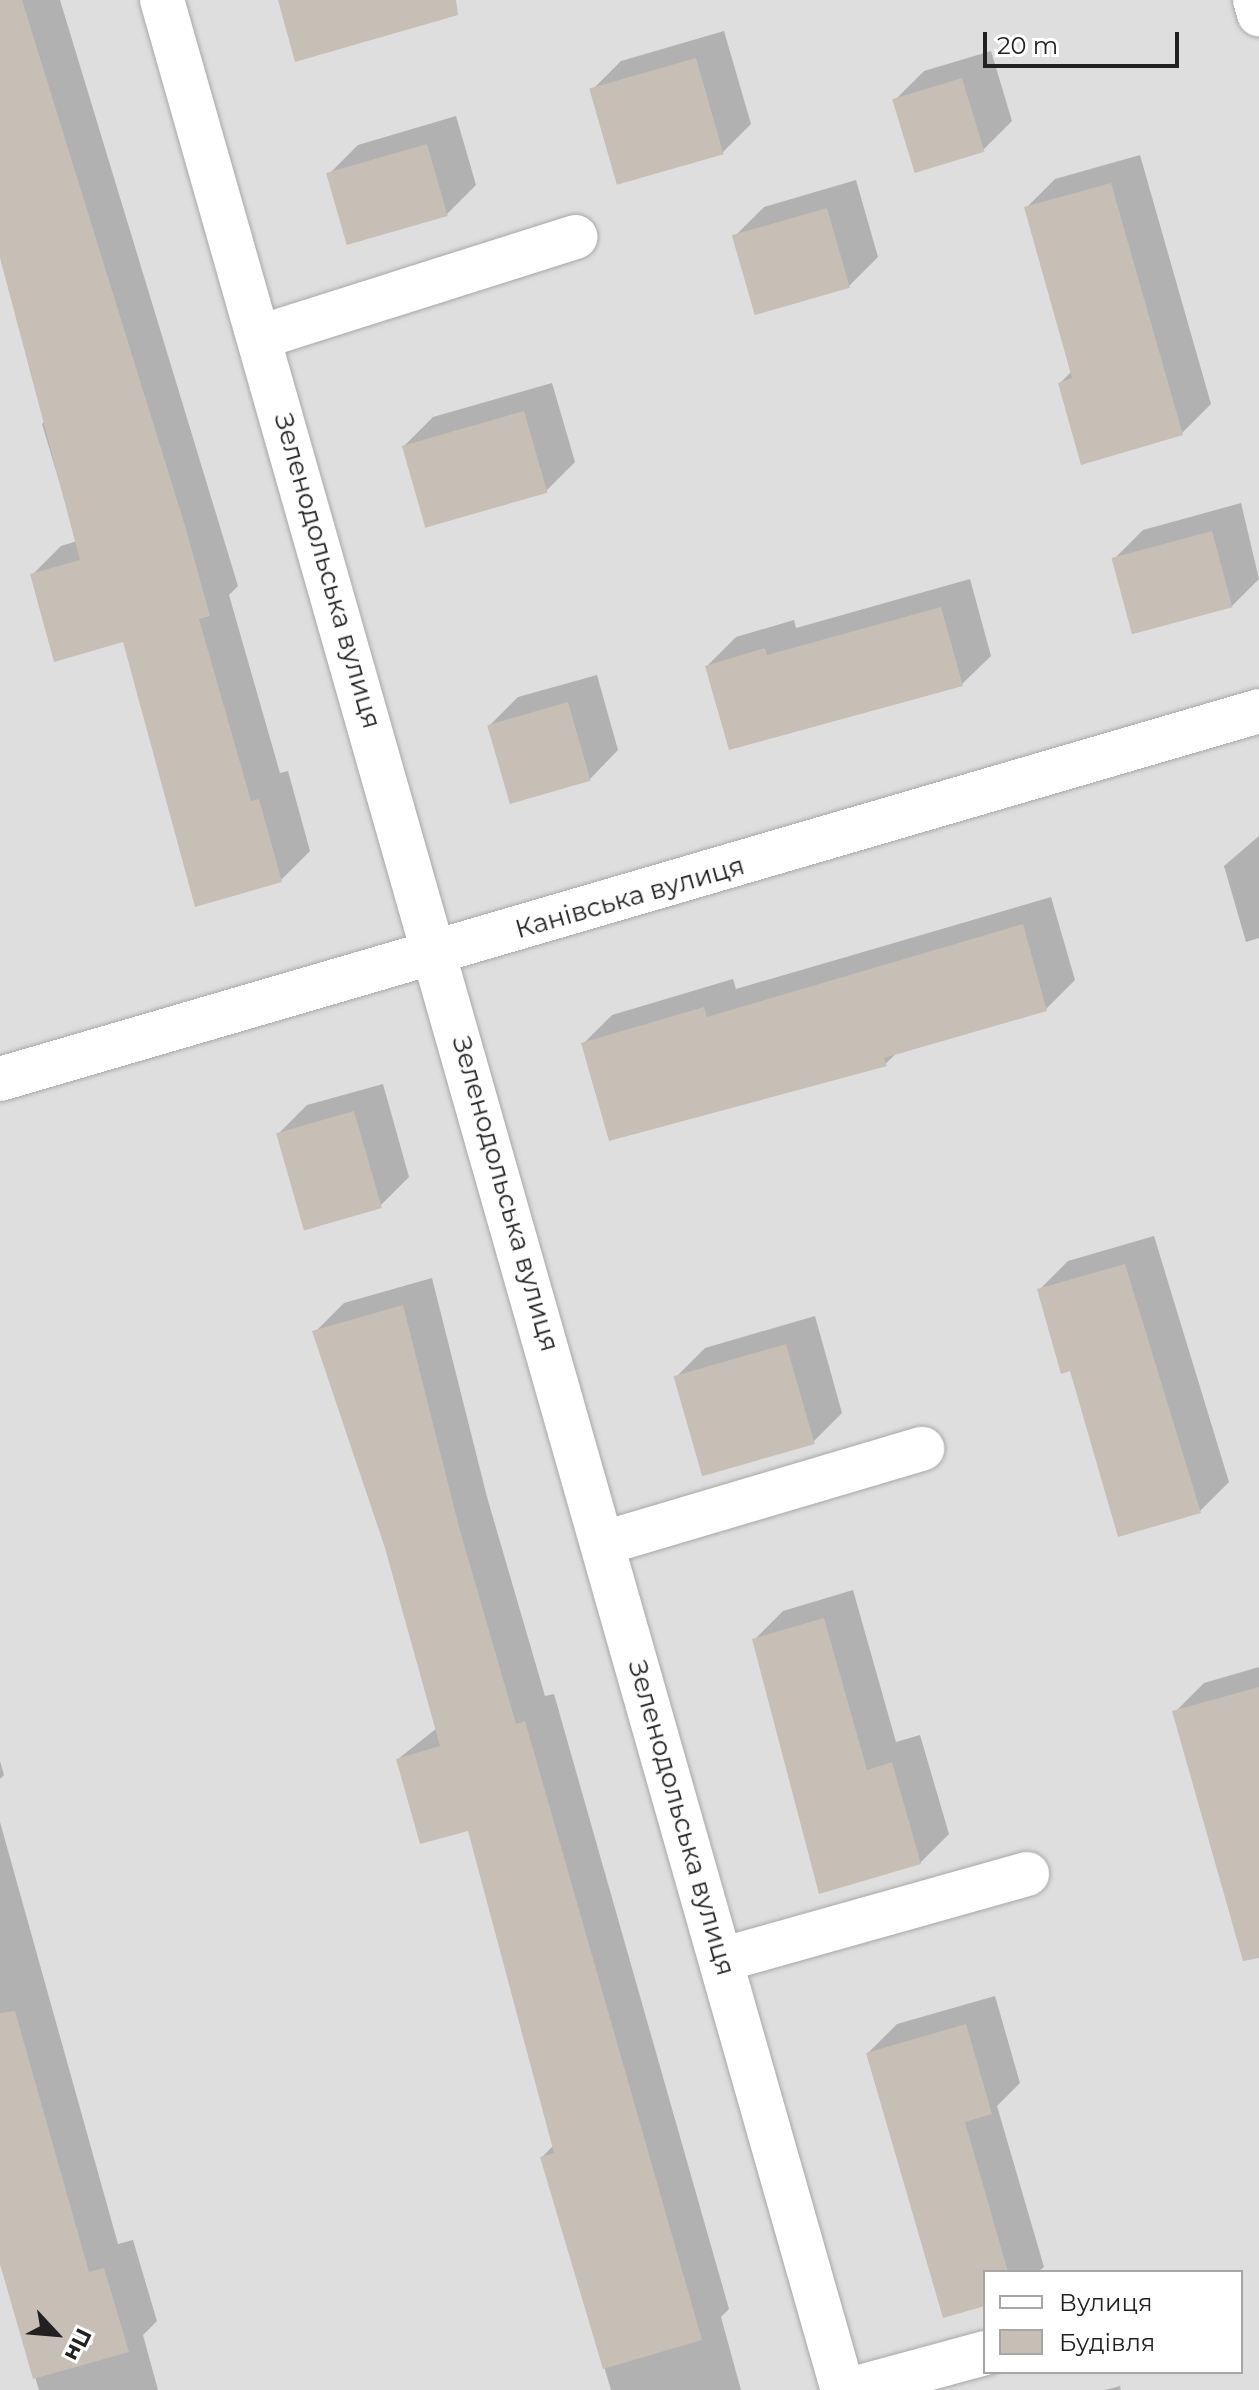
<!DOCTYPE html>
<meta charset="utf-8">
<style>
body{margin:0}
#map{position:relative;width:1259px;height:2390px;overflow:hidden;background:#f2efe8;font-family:Montserrat,sans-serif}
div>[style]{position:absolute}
.residential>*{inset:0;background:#dfdede}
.shadow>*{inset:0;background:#0003}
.building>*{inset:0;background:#c7beb6;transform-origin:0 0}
.roads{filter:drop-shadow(0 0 2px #a8a8a8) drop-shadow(0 0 2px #a8a8a8)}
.minor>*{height:44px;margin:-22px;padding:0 22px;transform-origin:22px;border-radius:22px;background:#fff}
span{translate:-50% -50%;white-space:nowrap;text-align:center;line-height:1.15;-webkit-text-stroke:8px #fff;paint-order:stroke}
.street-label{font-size:26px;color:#212121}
.legend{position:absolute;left:983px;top:2270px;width:260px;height:104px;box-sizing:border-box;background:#fff;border:2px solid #a6a6a6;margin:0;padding:10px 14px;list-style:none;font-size:24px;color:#212121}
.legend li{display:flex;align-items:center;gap:16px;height:40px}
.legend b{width:40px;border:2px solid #a6a6a6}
.north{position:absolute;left:16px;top:2294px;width:80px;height:80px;-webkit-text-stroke:6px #fff;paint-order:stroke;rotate:116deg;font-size:22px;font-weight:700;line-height:32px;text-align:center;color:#212121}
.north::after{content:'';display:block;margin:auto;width:28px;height:36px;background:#212121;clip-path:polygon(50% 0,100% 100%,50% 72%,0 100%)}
.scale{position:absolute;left:983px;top:32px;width:196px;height:36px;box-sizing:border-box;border:4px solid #212121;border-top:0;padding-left:10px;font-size:24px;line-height:28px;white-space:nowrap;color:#212121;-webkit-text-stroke:6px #fff;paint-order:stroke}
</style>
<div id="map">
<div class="residential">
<div style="clip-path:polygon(evenodd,0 0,1255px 0,1259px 16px,1259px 2390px,0 2390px,0 0,985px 2272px,1241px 2272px,1241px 2372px,985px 2372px,985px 2272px)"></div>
</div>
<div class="shadow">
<div style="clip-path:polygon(0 0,60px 0,238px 586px,229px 595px,280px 773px,288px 771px,310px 851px,281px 880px,124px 639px,32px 575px,61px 546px,77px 541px,42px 424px,48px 418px,0 242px)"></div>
<div style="clip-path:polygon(724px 31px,751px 124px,722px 153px,592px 90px,621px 61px)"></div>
<div style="clip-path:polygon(991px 51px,1012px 121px,983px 150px,895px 100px,924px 71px)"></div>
<div style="clip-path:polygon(456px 116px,476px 185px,447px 214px,329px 174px,358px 145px)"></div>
<div style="clip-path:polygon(1140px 155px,1211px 404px,1182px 433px,1060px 383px,1072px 371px,1026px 208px,1055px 179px)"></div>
<div style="clip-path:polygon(856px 180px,878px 257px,849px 286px,735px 236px,764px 207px)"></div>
<div style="clip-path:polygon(552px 383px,575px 462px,546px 491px,404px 446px,433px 417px)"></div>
<div style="clip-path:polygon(1241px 503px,1259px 579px,1232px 606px,1114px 559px,1143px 530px)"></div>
<div style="clip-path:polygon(970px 579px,991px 656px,962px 684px,707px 666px,736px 637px,794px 620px,796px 628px)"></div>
<div style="clip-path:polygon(597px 675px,618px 750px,590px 779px,489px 726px,518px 697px)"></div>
<div style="clip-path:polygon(1259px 836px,1259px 938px,1246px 942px,1224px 866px)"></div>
<div style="clip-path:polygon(1051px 897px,1075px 980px,1046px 1009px,898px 1052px,885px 1064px,583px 1044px,612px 1015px,733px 979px,736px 989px)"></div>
<div style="clip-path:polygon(383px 1084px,409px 1177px,380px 1206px,278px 1134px,307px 1105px)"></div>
<div style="clip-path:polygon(1154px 1236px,1229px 1482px,1200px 1511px,1071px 1368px,1039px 1290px,1068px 1261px)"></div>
<div style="clip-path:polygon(432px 1278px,487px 1497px,545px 1696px,554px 1694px,729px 2309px,721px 2317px,741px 2390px,611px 2390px,542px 2157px,554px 2145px,470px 1828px,398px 1759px,437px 1728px,386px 1548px,315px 1332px,344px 1303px)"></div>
<div style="clip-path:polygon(815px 1316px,842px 1413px,813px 1442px,676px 1377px,705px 1348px)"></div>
<div style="clip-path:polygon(853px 1590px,896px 1742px,920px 1735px,949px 1834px,920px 1863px,754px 1640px,783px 1611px)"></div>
<div style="clip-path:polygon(1259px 1667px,1259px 1938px,1175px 1712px,1204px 1683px)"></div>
<div style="clip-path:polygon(0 1761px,4px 1775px,0 1779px)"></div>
<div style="clip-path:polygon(0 1822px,118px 2244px,133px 2240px,157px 2321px,143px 2335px,158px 2390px,39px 2390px,0 2259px)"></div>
<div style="clip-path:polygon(995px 1996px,1020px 2083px,997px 2106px,1044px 2267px,1038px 2272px,985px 2272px,985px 2304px,868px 2053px,897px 2024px)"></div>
<div style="clip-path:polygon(1120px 2386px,1121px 2390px,1105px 2390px)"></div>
</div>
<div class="building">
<div style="clip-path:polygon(0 0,22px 0,186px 529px,210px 616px,199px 619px,251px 801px,259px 799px,282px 882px,195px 907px,123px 642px,54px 662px,30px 574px,80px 560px,0 258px)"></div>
<div style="clip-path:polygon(278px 0,456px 0,458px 15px,295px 62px)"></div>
<div style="left:696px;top:58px;width:100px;height:111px;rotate:74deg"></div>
<div style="left:962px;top:78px;width:77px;height:73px;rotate:73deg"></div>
<div style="left:427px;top:144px;width:75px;height:105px;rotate:74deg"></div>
<div style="clip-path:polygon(1111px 183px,1183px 435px,1081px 465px,1058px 383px,1072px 378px,1024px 207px)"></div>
<div style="left:827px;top:208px;width:83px;height:99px;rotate:74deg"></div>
<div style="left:524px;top:411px;width:85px;height:127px;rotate:74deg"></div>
<div style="left:1212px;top:531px;width:79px;height:104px;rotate:75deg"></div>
<div style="clip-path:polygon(941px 607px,963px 686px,729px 750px,705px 666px,765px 648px,767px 655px)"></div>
<div style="left:568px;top:702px;width:82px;height:84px;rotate:74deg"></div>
<div style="clip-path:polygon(1023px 924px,1047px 1011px,884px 1058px,887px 1066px,609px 1141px,581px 1043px,704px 1007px,707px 1017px)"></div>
<div style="left:354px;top:1111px;width:101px;height:81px;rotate:74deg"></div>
<div style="clip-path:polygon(1125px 1264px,1201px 1513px,1118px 1537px,1070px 1371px,1061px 1374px,1037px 1289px)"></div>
<div style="clip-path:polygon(403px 1305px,459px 1527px,516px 1724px,525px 1721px,702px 2340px,603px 2369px,540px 2157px,554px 2153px,468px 1831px,420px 1844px,396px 1759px,440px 1746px,385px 1548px,312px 1331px)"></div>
<div style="left:786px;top:1344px;width:104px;height:117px;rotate:74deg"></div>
<div style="clip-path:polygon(824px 1618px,867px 1770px,892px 1762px,921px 1864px,819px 1894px,752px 1639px)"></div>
<div style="clip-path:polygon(1259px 1687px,1259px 1958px,1243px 1961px,1172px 1711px)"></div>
<div style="clip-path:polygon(15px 2011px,89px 2272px,104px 2268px,129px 2352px,33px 2379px,0 2264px,0 2013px)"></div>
<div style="clip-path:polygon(966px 2024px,992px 2114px,965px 2122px,1008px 2272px,985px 2272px,985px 2306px,943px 2318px,866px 2053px)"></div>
</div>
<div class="roads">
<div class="minor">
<div style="left:162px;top:0;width:2485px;rotate:74.1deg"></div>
<div style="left:1255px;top:0;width:15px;rotate:74deg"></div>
<div style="left:260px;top:337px;width:331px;rotate:-17.6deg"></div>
<div style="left:0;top:1079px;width:1312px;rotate:-16.29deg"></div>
<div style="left:604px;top:1543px;width:332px;rotate:-16.5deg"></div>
<div style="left:721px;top:1960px;width:318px;rotate:-15.7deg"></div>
<div style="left:849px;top:2390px;width:141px;rotate:-15.2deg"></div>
</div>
</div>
<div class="street-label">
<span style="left:327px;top:571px;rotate:74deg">Зеленодольська вулиця</span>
<span style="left:630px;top:898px;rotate:-16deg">Канівська вулиця</span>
<span style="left:505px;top:1194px;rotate:74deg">Зеленодольська вулиця</span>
<span style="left:681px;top:1818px;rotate:74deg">Зеленодольська вулиця</span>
</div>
<ul class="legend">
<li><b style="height:10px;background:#fff"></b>Вулиця</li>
<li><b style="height:22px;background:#c7beb6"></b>Будівля</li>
</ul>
<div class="north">Пн</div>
<div class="scale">20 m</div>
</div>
